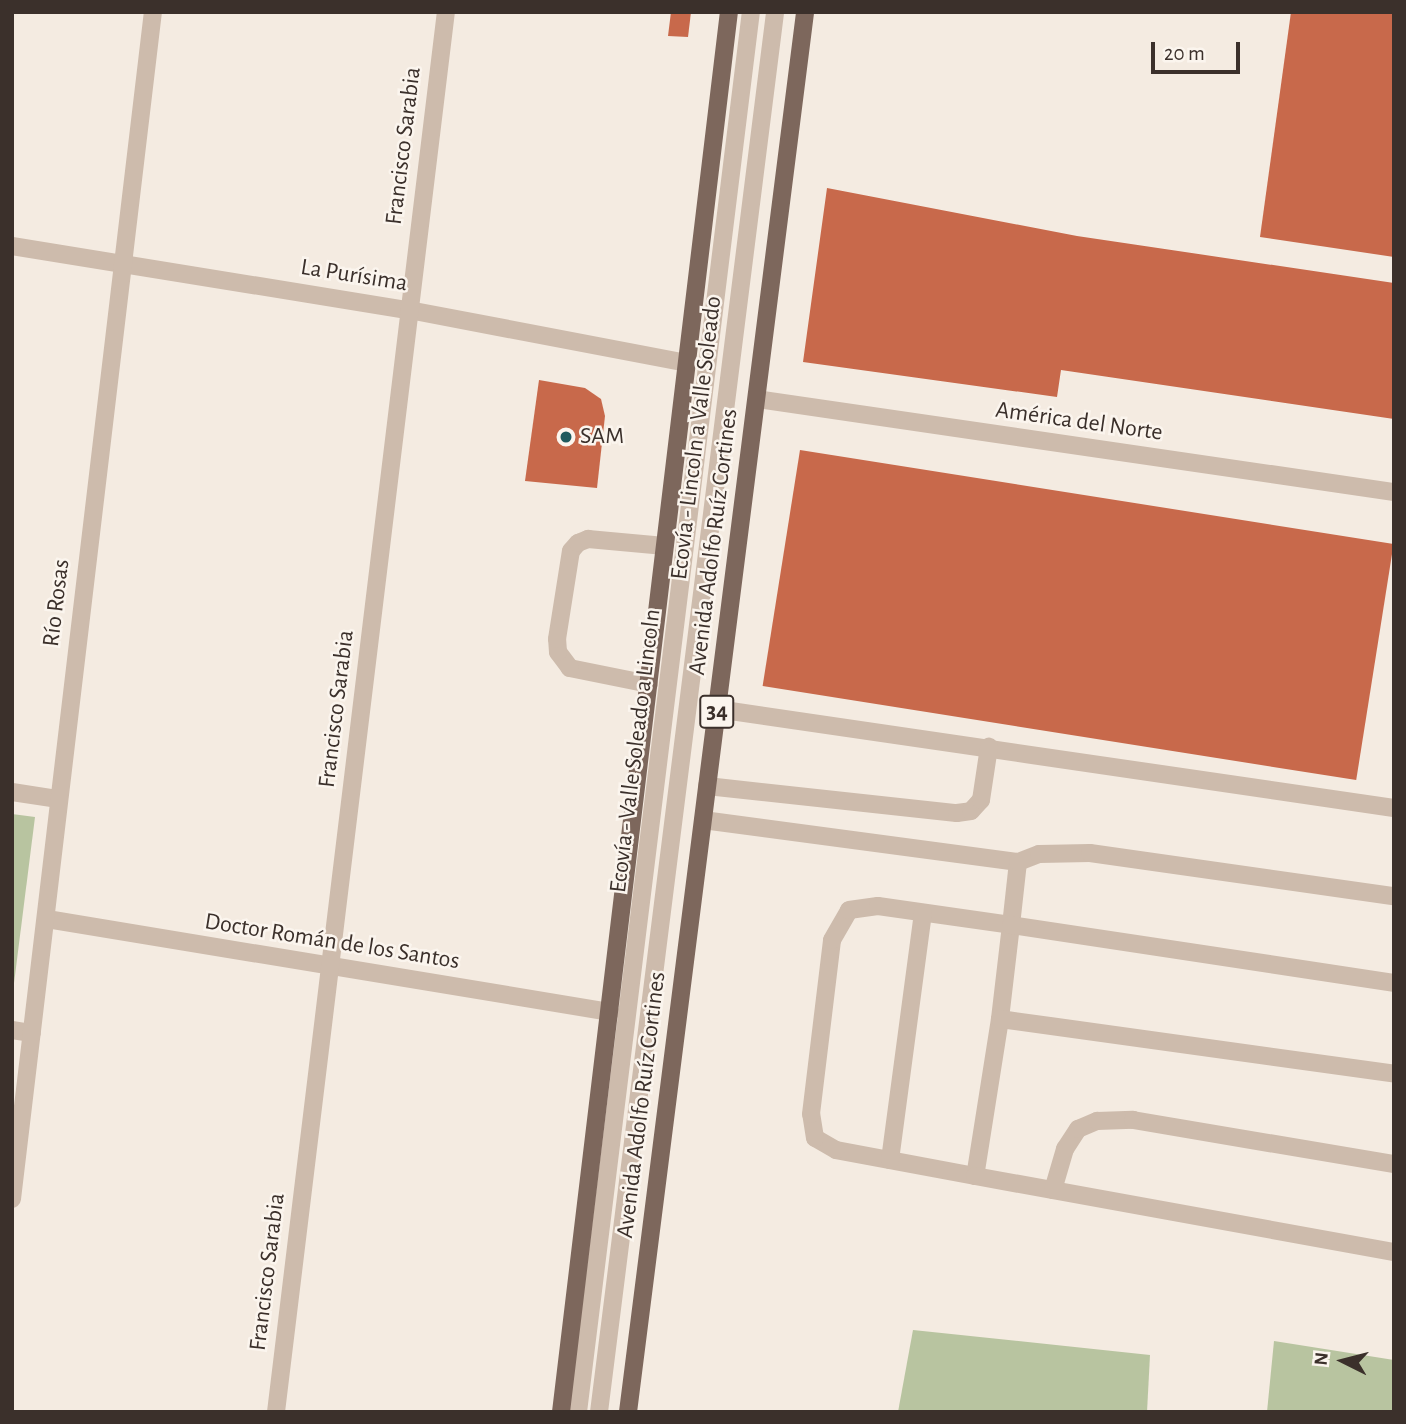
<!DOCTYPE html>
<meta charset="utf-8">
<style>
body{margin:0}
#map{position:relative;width:1406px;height:1424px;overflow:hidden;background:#f4ebe1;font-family:"Alegreya Sans",sans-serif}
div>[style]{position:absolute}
.green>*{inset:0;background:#b8c4a0}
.building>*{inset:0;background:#c8694b;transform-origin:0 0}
.minor>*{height:18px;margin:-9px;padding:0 9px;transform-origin:9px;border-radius:9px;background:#cdbbac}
.major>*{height:18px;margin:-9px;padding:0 9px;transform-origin:9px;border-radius:9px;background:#7d675c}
.dots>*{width:19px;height:19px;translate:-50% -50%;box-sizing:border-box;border:4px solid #fbf5ee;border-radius:50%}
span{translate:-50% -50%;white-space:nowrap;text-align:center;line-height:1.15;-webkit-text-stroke:5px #fbf5ee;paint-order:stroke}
.shield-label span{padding:2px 5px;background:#fbf5ee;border:2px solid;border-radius:5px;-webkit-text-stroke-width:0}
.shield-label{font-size:23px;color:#3b302b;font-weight:700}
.street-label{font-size:24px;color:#3b302b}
.poi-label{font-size:24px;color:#3b302b}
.left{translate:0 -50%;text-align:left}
.frame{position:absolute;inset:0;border:14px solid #3b302b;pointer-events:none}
.north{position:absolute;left:1308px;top:1326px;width:70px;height:70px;-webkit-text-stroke:5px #fbf5ee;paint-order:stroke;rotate:276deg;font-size:19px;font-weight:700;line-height:28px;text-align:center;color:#3b302b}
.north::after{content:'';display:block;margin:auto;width:24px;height:32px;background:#3b302b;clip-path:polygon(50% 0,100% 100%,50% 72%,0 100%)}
.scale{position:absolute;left:1151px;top:42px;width:89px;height:32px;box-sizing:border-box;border:4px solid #3b302b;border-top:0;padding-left:9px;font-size:21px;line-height:24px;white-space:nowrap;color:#3b302b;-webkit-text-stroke:5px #fbf5ee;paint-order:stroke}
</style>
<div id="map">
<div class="green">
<div style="clip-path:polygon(12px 814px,35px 817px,12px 999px)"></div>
<div style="clip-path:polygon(913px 1330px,1150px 1355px,1147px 1412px,898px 1412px)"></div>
<div style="clip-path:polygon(1274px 1341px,1394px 1360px,1394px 1412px,1267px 1412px)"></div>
</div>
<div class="building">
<div style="clip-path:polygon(671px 12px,691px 12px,688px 37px,668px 36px)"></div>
<div style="clip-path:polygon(1291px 12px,1394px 12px,1394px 257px,1260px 237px)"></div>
<div style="clip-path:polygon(827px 188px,1077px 236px,1394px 283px,1394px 419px,1061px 370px,1057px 397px,803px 362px)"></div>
<div style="clip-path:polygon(539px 380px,585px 388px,601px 399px,605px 416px,597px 488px,525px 481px)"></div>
<div style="left:800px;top:450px;width:601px;height:239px;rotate:9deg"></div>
</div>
<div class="minor">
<div style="left:12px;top:246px;width:402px;rotate:9.2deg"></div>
<div style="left:409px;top:310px;width:283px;rotate:10.8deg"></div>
<div style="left:757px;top:399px;width:644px;rotate:8.31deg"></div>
<div style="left:649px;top:684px;width:81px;rotate:-168.6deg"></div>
<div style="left:570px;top:668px;width:20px;rotate:-127deg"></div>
<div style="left:558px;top:652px;width:13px;rotate:-94deg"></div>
<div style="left:557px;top:639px;width:89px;rotate:-81deg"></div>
<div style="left:571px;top:551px;width:11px;rotate:-49deg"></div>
<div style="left:578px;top:543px;width:11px;rotate:-22deg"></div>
<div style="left:588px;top:539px;width:77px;rotate:5.2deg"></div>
<div style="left:717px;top:709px;width:684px;rotate:8.32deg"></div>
<div style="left:707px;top:786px;width:251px;rotate:6.2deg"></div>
<div style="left:957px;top:813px;width:14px;rotate:-8deg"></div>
<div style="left:971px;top:811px;width:15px;rotate:-48deg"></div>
<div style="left:981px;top:800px;width:54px;rotate:-81.4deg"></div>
<div style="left:12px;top:792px;width:47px;rotate:8.7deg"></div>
<div style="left:703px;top:820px;width:318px;rotate:7.6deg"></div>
<div style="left:1018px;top:862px;width:63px;rotate:96.3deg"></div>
<div style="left:1011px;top:925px;width:95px;rotate:96.7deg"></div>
<div style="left:1000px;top:1019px;width:159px;rotate:99deg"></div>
<div style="left:975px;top:1176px;width:141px;rotate:-169.4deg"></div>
<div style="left:836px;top:1150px;width:24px;rotate:-150deg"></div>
<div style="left:815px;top:1138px;width:24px;rotate:-99deg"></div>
<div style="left:811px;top:1114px;width:175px;rotate:-83.1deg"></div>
<div style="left:832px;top:940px;width:34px;rotate:-60deg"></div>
<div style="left:849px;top:910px;width:29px;rotate:-8deg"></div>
<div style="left:878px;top:906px;width:134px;rotate:8.1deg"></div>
<div style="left:1011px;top:925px;width:387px;rotate:8.6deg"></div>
<div style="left:1018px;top:862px;width:22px;rotate:-21deg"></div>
<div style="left:1039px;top:854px;width:51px;rotate:-1.1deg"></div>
<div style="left:1090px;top:853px;width:307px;rotate:8.1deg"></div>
<div style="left:47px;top:919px;width:571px;rotate:9.38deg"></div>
<div style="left:1000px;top:1019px;width:398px;rotate:7.9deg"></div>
<div style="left:12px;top:1030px;width:20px;rotate:9deg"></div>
<div style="left:890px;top:1160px;width:249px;rotate:-82.4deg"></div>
<div style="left:975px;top:1176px;width:426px;rotate:10.3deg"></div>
<div style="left:1053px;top:1190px;width:43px;rotate:-73.7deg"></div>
<div style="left:1065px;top:1149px;width:24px;rotate:-57deg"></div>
<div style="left:1078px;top:1129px;width:21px;rotate:-23deg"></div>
<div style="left:1097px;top:1121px;width:36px;rotate:-2deg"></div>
<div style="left:1133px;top:1120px;width:265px;rotate:9.6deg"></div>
<div style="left:12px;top:1199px;width:1195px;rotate:-83.23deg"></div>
<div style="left:276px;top:1412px;width:1410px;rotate:-83.08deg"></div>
<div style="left:578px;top:1412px;width:1411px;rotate:-82.96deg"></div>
<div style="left:599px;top:1412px;width:1411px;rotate:-82.83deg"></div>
</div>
<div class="major">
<div style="left:561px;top:1412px;width:1410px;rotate:-83.16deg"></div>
<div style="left:628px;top:1412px;width:1411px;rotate:-82.79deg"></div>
</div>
<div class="dots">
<div style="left:566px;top:437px;background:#1f5a5e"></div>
</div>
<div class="shield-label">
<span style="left:717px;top:712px">34</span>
</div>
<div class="street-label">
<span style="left:404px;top:146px;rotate:-83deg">Francisco Sarabia</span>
<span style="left:354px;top:276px;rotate:9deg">La Purísima</span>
<span style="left:1079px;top:422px;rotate:8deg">América del Norte</span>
<span style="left:697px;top:438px;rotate:-83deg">Ecovía - Lincoln a Valle Soleado</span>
<span style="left:714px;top:542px;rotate:-83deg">Avenida Adolfo Ruíz Cortines</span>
<span style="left:57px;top:603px;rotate:-83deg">Río Rosas</span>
<span style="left:337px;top:709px;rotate:-83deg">Francisco Sarabia</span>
<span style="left:636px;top:751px;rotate:-83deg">Ecovía - Valle Soleado a Lincoln</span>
<span style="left:332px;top:942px;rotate:9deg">Doctor Román de los Santos</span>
<span style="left:642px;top:1105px;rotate:-83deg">Avenida Adolfo Ruíz Cortines</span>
<span style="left:268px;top:1272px;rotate:-83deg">Francisco Sarabia</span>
</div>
<div class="poi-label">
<span class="left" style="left:580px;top:437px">SAM</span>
</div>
<div class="frame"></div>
<div class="north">N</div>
<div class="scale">20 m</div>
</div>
